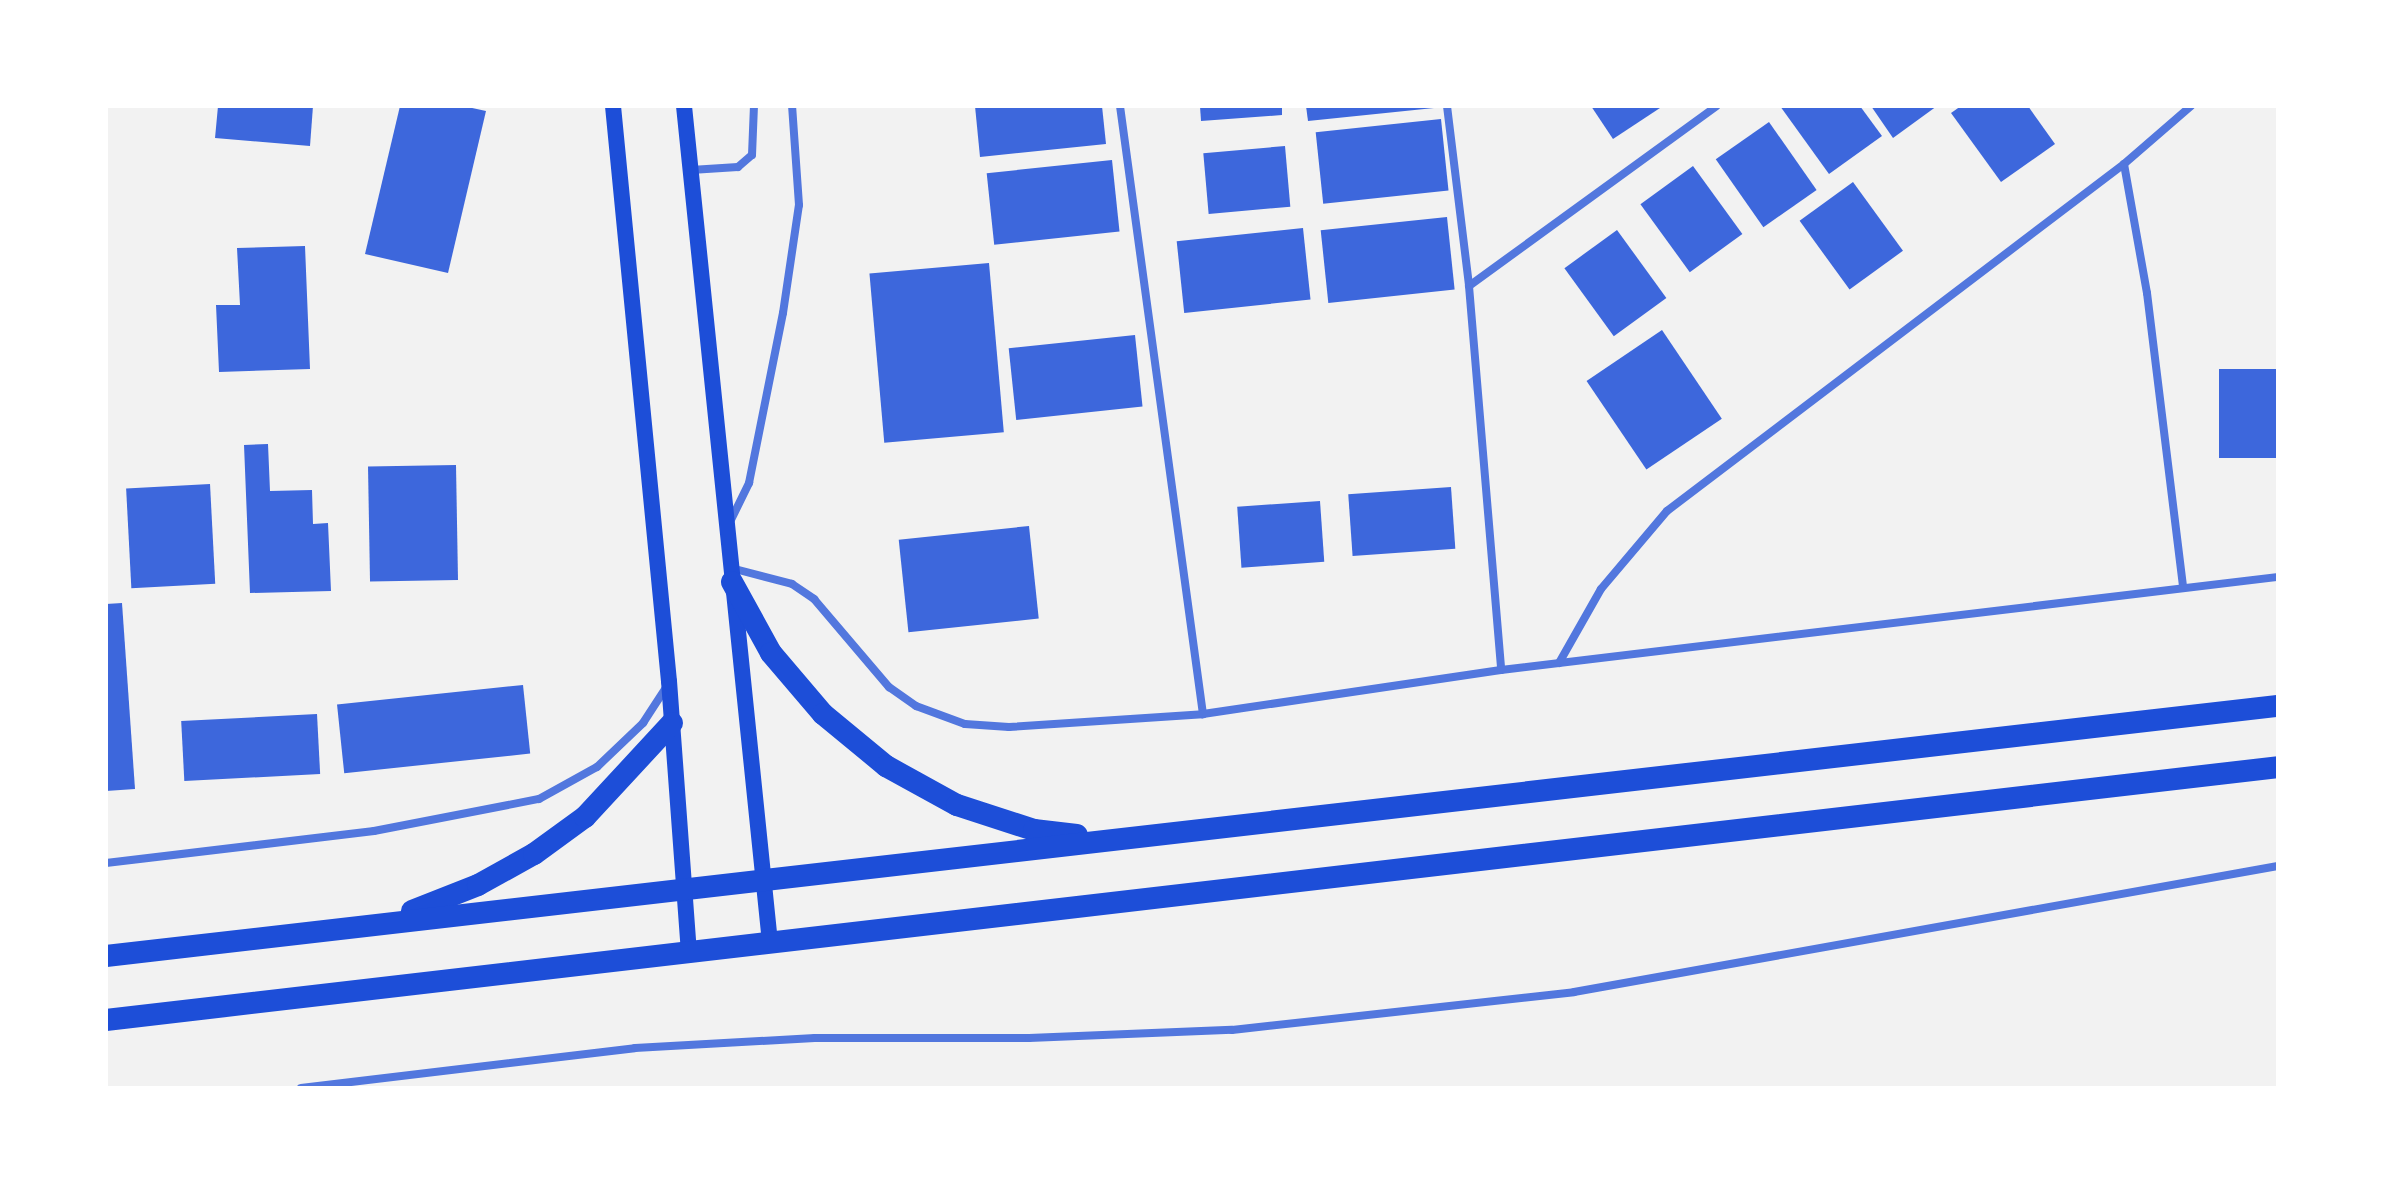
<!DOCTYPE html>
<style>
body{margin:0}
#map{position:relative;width:2384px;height:1194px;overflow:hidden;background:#f2f2f2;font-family:Barlow,sans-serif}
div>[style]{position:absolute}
.building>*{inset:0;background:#3d67dc;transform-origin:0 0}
.minor>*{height:8px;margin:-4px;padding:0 4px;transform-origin:4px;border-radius:4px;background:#5277de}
.secondary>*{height:16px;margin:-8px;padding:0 8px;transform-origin:8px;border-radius:8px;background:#1d4ed8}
.trunk>*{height:22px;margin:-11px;padding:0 11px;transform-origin:11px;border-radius:11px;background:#1d4ed8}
span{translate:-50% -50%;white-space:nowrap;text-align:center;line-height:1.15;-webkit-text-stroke:7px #fff;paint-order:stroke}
.frame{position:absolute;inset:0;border:108px solid #fff;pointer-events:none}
</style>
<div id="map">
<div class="building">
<div style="clip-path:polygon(218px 106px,313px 106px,310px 146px,215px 138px)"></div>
<div style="clip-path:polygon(400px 106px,463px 106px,486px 111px,448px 273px,365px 254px)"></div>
<div style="clip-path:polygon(975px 106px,1102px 106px,1106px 144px,980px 157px)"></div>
<div style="clip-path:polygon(1200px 106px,1282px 106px,1282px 115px,1201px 121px)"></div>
<div style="clip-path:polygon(1306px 106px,1434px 106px,1434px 108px,1308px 121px)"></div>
<div style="clip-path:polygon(1591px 106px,1663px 106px,1613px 139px)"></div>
<div style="clip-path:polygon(1780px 106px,1860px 106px,1882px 136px,1829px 174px)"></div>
<div style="clip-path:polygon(1871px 106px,1937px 106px,1893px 138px)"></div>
<div style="clip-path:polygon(1961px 106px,2028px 106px,2055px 144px,2001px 182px,1951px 113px)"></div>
<div style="left:1441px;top:119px;width:72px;height:126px;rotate:84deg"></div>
<div style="left:1769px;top:122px;width:83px;height:65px;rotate:55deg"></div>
<div style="left:1285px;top:146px;width:61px;height:82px;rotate:85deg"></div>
<div style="left:1112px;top:160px;width:72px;height:126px;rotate:84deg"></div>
<div style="left:1693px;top:166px;width:84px;height:65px;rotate:54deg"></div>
<div style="left:1853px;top:182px;width:85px;height:66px;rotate:54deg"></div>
<div style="left:1447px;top:217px;width:73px;height:127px;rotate:84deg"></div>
<div style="left:1303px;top:228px;width:72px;height:127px;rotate:84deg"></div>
<div style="left:1617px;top:230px;width:84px;height:65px;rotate:54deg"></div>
<div style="clip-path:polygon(305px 246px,310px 369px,219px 372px,216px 305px,240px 305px,237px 248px)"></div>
<div style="left:989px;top:263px;width:170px;height:120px;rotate:85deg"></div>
<div style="left:1662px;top:330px;width:107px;height:91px;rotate:56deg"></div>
<div style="left:1135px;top:335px;width:72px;height:127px;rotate:84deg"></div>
<div style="left:2278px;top:369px;width:89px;height:59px;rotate:90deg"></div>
<div style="clip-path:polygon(268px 444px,270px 491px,312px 490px,313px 524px,328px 523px,331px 591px,250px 593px,244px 445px)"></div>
<div style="left:456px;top:465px;width:115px;height:88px;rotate:89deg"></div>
<div style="left:210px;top:484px;width:100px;height:84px;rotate:87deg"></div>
<div style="left:1451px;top:487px;width:62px;height:103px;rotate:86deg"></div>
<div style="left:1320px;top:501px;width:61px;height:83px;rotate:86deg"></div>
<div style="left:1029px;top:526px;width:93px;height:131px;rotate:84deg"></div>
<div style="clip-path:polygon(122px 603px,135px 789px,106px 791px,106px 604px)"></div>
<div style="left:523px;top:685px;width:69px;height:187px;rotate:84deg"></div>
<div style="left:317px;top:714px;width:60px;height:136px;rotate:87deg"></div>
</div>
<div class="minor">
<div style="left:1120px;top:106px;width:614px;rotate:82.23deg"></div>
<div style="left:1447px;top:106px;width:181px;rotate:83deg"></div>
<div style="left:1469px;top:286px;width:385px;rotate:85.2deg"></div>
<div style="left:2124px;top:164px;width:131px;rotate:79.9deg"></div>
<div style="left:2147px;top:293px;width:296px;rotate:83deg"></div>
<div style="left:691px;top:170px;width:47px;rotate:-3.7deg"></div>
<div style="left:738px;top:167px;width:18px;rotate:-41deg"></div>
<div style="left:752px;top:155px;width:49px;rotate:-87.7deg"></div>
<div style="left:1469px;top:286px;width:306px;rotate:-36deg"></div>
<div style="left:729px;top:524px;width:46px;rotate:-64deg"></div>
<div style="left:749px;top:483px;width:173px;rotate:-78.7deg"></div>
<div style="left:783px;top:313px;width:109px;rotate:-81.6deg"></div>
<div style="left:799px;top:205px;width:99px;rotate:-94deg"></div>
<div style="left:731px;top:568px;width:63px;rotate:14.7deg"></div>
<div style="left:792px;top:584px;width:27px;rotate:34deg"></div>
<div style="left:814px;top:599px;width:116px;rotate:49.6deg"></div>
<div style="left:889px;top:687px;width:33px;rotate:35deg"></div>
<div style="left:916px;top:706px;width:52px;rotate:20.2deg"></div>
<div style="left:965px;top:724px;width:44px;rotate:3.9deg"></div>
<div style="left:1009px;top:727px;width:194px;rotate:-3.8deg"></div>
<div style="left:1203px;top:714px;width:301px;rotate:-8.4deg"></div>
<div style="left:1501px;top:670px;width:783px;rotate:-6.83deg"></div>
<div style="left:1559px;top:663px;width:85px;rotate:-60.4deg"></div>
<div style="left:1601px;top:589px;width:102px;rotate:-49.8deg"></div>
<div style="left:1667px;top:511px;width:574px;rotate:-37.21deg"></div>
<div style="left:2124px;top:164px;width:89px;rotate:-40.9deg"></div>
<div style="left:106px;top:863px;width:270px;rotate:-6.8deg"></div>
<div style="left:374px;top:831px;width:168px;rotate:-11deg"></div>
<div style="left:539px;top:799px;width:66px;rotate:-28.9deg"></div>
<div style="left:597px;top:767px;width:64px;rotate:-43.7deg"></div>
<div style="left:643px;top:723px;width:44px;rotate:-57deg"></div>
<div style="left:301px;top:1088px;width:336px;rotate:-6.8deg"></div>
<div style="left:635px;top:1048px;width:180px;rotate:-3.2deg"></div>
<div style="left:815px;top:1038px;width:214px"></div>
<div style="left:1029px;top:1038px;width:203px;rotate:-2.3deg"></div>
<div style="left:1232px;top:1030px;width:344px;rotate:-6.3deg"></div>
<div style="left:1574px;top:992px;width:715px;rotate:-10.15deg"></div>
</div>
<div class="secondary">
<div style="left:613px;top:106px;width:578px;rotate:84.44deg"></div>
<div style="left:669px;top:681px;width:272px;rotate:85.8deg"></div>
<div style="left:684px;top:106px;width:841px;rotate:84.13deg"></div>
</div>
<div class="trunk">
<div style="left:732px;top:582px;width:81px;rotate:61.2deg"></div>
<div style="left:771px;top:653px;width:80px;rotate:49.6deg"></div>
<div style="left:823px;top:714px;width:82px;rotate:39.5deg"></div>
<div style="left:886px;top:766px;width:81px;rotate:28.8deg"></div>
<div style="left:957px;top:805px;width:81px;rotate:18deg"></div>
<div style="left:1034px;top:830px;width:43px;rotate:6.6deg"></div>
<div style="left:412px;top:911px;width:71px;rotate:-21.5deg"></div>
<div style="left:478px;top:885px;width:64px;rotate:-29deg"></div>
<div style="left:534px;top:854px;width:63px;rotate:-36deg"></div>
<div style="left:585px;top:817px;width:128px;rotate:-47.2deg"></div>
<div style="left:106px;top:956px;width:2186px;rotate:-6.57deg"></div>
<div style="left:106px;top:1020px;width:2187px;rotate:-6.64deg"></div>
</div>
<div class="frame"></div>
</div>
